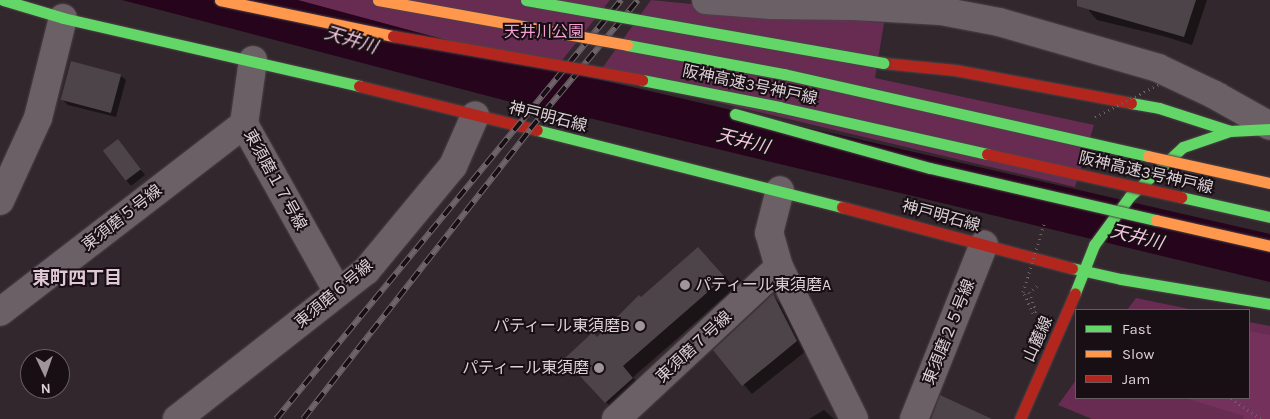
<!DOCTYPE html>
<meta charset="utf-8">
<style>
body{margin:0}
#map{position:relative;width:1270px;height:419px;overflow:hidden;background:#31272c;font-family:Karla,"Noto Sans JP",sans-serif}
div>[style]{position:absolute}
.green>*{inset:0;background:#682c53}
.forest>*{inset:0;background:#73315c}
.water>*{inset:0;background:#26041b}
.shadow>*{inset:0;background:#0007}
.building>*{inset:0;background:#4c4448;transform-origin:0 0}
.path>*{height:3px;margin-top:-1.5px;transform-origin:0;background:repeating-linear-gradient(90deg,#6b6267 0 1px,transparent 0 5px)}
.roads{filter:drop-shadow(0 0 1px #4c4347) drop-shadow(0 0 1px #4c4347)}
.street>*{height:28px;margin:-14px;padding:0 14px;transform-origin:14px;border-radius:14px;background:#6c6067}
.fast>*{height:11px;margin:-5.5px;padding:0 5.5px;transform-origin:5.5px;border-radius:5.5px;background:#63d668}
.jam>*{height:11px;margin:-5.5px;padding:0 5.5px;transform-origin:5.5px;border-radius:5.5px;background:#b3261e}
.rail>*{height:5.5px;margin-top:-2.75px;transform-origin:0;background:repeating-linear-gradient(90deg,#170f14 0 11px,#6e646a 0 22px);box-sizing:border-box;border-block:1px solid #6e646a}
.path-bridge>*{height:3px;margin-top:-1.5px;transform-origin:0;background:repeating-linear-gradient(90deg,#6b6267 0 1px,transparent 0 5px)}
.bridges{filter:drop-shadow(0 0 1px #4c4347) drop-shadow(0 0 1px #4c4347)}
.fast-bridge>*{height:11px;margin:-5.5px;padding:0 5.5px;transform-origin:5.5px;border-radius:5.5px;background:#63d668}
.slow-bridge>*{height:11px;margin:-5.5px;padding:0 5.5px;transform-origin:5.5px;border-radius:5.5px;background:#ff974d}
.jam-bridge>*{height:11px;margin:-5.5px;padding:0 5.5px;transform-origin:5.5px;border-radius:5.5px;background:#b3261e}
.dots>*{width:14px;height:14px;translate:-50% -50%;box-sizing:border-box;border:2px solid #170f14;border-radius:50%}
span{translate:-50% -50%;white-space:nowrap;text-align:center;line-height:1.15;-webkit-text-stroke:4px #170f14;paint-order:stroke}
.park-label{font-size:16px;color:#f59fd2}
.street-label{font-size:16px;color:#dcd0d6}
.poi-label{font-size:16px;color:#dcd0d6}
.left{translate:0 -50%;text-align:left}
.right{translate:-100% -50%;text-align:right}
.water-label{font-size:18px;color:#f3c6df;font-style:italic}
.neighbourhood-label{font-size:18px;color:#e1c8d6;font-weight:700}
.legend{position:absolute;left:1075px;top:309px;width:175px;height:90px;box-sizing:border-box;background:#170f14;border:1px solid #665c62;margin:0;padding:6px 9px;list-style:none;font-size:15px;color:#dcd0d6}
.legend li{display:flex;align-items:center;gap:10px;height:25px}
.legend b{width:25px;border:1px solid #665c62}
.north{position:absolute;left:20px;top:349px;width:50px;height:50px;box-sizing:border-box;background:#170f14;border:1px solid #665c62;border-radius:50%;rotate:177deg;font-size:14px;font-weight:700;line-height:20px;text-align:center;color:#dcd0d6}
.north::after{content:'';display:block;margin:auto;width:18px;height:22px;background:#a0959a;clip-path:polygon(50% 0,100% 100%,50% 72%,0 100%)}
</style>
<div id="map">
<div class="green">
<div style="clip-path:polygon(291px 0,610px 0,556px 68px)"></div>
<div style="clip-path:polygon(651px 0,884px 23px,875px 78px,1094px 125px,1075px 187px,598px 74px)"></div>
<div style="clip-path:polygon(1136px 298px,1194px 310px,1127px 310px)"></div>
<div style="clip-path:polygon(1249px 322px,1270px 326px,1270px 419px,1092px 419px,1058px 405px,1076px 380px,1076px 398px,1249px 398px)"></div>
</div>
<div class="forest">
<div style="clip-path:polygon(1249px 331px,1270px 335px,1270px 419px,1243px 419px,1244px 416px,1185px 398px,1249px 398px)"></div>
</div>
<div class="water">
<div style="clip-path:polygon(122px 0,298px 0,554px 69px,1270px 234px,1270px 282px,560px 111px,515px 103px)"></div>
</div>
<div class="shadow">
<div style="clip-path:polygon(1092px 0,1207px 0,1192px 45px,1163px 36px,1097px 20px,1089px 11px)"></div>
<div style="clip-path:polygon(120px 75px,126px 80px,116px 117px,68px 105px,62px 99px)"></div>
<div style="clip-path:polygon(118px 141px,145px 175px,131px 186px,126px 180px)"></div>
<div style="clip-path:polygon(709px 259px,735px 288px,633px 377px,642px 389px,616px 413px,606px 402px,597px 338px,641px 298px)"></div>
<div style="clip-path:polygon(773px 296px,782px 305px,806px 351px,752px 394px,714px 350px)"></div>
<div style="clip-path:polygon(824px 410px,834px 419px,809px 419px)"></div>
</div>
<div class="building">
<div style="clip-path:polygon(1077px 0,1196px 0,1184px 37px,1077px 6px)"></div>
<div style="left:71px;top:61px;width:52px;height:40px;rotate:15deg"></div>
<div style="left:118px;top:139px;width:38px;height:19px;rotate:53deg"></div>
<div style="clip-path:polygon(698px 247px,725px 277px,623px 366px,633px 378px,605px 403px,564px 359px,593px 332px,597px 337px,639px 295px,641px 297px)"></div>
<div style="clip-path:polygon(773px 294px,797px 341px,742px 386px,713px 350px)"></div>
<div style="clip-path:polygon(940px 395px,992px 419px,931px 419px)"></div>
</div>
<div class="path">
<div style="left:1231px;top:398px;width:37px;rotate:35deg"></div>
</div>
<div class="roads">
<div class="street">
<div style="left:706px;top:0;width:66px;rotate:4.3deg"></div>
<div style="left:772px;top:5px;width:82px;rotate:0.7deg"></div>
<div style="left:854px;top:6px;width:87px;rotate:3.3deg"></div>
<div style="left:941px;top:11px;width:59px;rotate:10.7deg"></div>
<div style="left:999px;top:22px;width:166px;rotate:16.1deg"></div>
<div style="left:1158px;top:68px;width:61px;rotate:25.3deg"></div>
<div style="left:1213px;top:94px;width:65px;rotate:29.3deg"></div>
<div style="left:253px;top:60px;width:65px;rotate:98deg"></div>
<div style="left:244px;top:124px;width:193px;rotate:60.8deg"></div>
<div style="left:0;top:201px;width:91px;rotate:-65.4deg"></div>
<div style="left:38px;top:118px;width:103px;rotate:-76deg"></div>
<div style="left:779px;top:267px;width:169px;rotate:63.7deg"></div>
<div style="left:0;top:312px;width:308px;rotate:-37.6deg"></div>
<div style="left:177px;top:419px;width:240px;rotate:-38.1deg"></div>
<div style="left:366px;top:271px;width:136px;rotate:-50.4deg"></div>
<div style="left:453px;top:166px;width:55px;rotate:-66.3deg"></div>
<div style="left:616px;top:419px;width:223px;rotate:-43deg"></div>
<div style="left:779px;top:267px;width:35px;rotate:-106deg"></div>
<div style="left:769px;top:233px;width:44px;rotate:-75.7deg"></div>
<div style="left:914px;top:419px;width:188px;rotate:-68.2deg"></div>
</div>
<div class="fast">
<div style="left:3px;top:0;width:63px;rotate:16.7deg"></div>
<div style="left:63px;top:18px;width:304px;rotate:12.9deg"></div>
<div style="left:1131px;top:103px;width:28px;rotate:10deg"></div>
<div style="left:1159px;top:108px;width:75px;rotate:17.9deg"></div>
<div style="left:537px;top:130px;width:315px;rotate:14.2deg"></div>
<div style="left:1072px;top:268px;width:50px;rotate:12.7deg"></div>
<div style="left:1121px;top:279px;width:151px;rotate:9.5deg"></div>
<div style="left:1075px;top:293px;width:52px;rotate:-68.4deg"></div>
<div style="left:1094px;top:245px;width:61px;rotate:-53.7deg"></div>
<div style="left:1130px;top:196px;width:72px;rotate:-42.8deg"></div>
<div style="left:1183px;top:147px;width:50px;rotate:-18.8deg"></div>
<div style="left:1230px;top:131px;width:40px;rotate:-2.9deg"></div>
</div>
<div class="jam">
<div style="left:883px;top:63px;width:72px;rotate:5.6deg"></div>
<div style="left:955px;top:70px;width:179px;rotate:10.6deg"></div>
<div style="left:359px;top:86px;width:183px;rotate:13.9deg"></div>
<div style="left:842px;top:207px;width:238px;rotate:14.9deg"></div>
<div style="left:1020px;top:419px;width:137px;rotate:-66.4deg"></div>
</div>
</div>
<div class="rail">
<div style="left:276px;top:419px;width:543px;rotate:-50.53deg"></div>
<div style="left:303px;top:419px;width:368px;rotate:-51.9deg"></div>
<div style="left:530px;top:129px;width:168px;rotate:-50.1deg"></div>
</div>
<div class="path-bridge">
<div style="left:1095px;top:117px;width:97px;rotate:-27.1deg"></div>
<div style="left:1181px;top:73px;width:47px;rotate:14.9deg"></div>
<div style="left:1037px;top:286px;width:10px;rotate:143deg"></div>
<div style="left:1029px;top:292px;width:20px;rotate:70deg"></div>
<div style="left:1036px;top:311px;width:4px;rotate:146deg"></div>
<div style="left:1033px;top:313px;width:23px;rotate:-115deg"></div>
<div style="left:1023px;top:292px;width:74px;rotate:-72.8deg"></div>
</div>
<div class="bridges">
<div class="fast-bridge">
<div style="left:526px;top:0;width:363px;rotate:10deg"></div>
<div style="left:627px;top:45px;width:160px;rotate:10.5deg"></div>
<div style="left:784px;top:74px;width:373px;rotate:12.7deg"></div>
<div style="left:642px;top:80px;width:140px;rotate:11.1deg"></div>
<div style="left:779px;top:107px;width:213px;rotate:12.7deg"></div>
<div style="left:735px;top:114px;width:202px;rotate:15.5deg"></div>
<div style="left:930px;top:168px;width:232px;rotate:13deg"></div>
<div style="left:1181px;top:197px;width:91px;rotate:12.7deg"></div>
</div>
<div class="slow-bridge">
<div style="left:220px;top:0;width:177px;rotate:11.8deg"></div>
<div style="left:378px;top:0;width:253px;rotate:10.2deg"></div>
<div style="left:1148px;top:156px;width:125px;rotate:12.5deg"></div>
<div style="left:1156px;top:220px;width:117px;rotate:12.8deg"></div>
</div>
<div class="jam-bridge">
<div style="left:393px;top:36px;width:253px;rotate:10deg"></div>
<div style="left:987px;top:154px;width:199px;rotate:12.5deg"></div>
</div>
</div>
<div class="dots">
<div style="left:685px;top:285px;background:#a0959a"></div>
<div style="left:640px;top:326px;background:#a0959a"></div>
<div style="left:599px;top:368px;background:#a0959a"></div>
</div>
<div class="park-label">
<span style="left:544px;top:32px">天井川公園</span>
</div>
<div class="street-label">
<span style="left:750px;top:85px;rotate:12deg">阪神高速3号神戸線</span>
<span style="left:548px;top:117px;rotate:14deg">神戸明石線</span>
<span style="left:1146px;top:173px;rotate:13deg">阪神高速3号神戸線</span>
<span style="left:275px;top:180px;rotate:61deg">東須磨１７号線</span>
<span style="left:941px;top:216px;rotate:15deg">神戸明石線</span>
<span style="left:122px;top:218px;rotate:-38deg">東須磨５号線</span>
<span style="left:334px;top:294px;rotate:-40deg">東須磨６号線</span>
<span style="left:949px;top:332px;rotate:-68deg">東須磨２５号線</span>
<span style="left:1038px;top:339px;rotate:-66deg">山麓線</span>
<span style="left:694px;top:347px;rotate:-43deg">東須磨７号線</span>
</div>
<div class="poi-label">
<span class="left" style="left:695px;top:285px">パティール東須磨A</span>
<span class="right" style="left:630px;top:326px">パティール東須磨B</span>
<span class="right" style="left:589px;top:368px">パティール東須磨</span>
</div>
<div class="water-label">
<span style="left:351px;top:40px;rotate:17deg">天井川</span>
<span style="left:743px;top:141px;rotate:14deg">天井川</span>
<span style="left:1137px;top:237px;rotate:14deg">天井川</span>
</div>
<div class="neighbourhood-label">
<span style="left:77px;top:278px">東町四丁目</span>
</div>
<ul class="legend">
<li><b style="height:6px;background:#63d668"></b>Fast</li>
<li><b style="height:6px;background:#ff974d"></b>Slow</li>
<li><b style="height:6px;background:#b3261e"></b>Jam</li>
</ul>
<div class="north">N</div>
</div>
